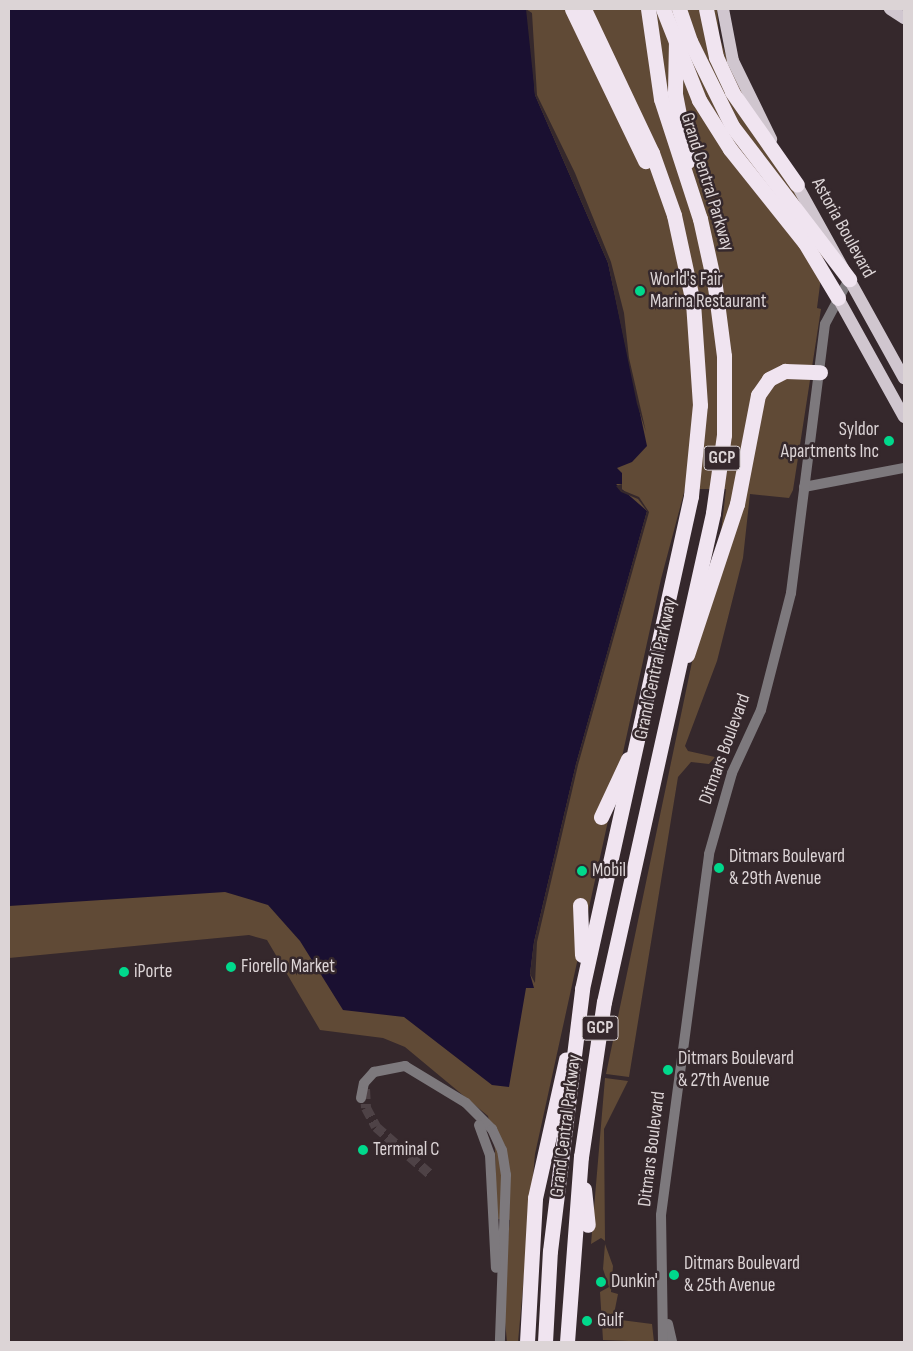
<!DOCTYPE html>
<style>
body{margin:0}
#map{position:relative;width:913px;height:1351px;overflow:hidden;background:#35282c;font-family:"Sofia Sans Condensed",sans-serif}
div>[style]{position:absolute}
.green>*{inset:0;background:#604a36}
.water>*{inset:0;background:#1a1031}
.pier>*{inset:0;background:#35282c}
.minor-tunnel>*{height:10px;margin-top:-5px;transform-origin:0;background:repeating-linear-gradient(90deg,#4e4246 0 10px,transparent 0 15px)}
.minor>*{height:10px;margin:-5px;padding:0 5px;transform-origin:5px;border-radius:5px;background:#7d797d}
.major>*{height:12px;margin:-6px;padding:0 6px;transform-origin:6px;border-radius:6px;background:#d0c6cf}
.highway>*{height:15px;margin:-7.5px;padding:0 7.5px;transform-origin:7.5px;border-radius:7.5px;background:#f0e4f0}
.highway-bridge>*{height:15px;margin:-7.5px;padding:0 7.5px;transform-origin:7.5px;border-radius:7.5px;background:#f0e4f0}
.dots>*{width:14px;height:14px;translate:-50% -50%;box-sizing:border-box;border:2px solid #35282c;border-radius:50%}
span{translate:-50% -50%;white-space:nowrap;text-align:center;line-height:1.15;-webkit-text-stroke:5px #35282c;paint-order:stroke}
.shield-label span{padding:1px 4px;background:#35282c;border:1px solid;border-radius:4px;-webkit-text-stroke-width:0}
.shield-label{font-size:18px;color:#dcd4d6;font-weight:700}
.street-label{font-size:19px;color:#dcd4d6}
.poi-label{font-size:19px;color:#dcd4d6}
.left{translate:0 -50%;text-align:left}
.right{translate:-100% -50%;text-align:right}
.frame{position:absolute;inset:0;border:10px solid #dcd4d6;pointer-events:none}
</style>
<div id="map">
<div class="green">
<div style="clip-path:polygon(483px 9px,717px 9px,719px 35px,730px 68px,826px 239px,817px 308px,821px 309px,793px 490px,789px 498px,750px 494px,743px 558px,717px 661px,685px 746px,688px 751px,715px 757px,709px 764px,691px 762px,678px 777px,629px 1077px,606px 1074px,692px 662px,714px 594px,726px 489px,685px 489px,661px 579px,535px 1154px,518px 1342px,507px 1342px,502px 1291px,510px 1220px,497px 1219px,495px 1149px,488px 1116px,405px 1047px,383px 1038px,320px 1030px,267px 940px,249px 935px,9px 958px,9px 689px)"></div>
<div style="clip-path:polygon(605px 1078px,628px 1081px,604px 1129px,605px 1241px,601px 1238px,591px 1244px)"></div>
<div style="clip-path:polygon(605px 1244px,613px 1266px,611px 1292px,618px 1294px,613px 1319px,652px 1324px,654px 1342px,603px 1340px,600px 1292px,609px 1287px,603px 1269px)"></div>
</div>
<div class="water">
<div style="clip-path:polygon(9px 9px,526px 9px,529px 13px,535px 95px,608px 263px,647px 446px,632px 462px,617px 468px,622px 473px,622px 484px,616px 484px,647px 511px,576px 764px,534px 942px,530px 974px,534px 988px,526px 988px,509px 1087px,492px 1085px,404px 1017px,343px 1010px,300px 941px,268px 905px,225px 892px,9px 906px)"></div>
</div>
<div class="pier">
<div style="clip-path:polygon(526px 9px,532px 13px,537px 95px,575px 173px,611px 262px,624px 313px,629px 358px,646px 432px,637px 404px,608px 263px,535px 95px)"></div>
<div style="clip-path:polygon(622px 484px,622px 490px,639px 497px,649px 512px,578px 765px,537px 942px,535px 983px,530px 974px,534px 942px,576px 764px,647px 511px,638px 499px,621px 492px,616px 486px)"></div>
</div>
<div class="minor-tunnel">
<div style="left:365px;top:1089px;width:19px;rotate:87deg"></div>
<div style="left:366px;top:1108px;width:21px;rotate:62deg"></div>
<div style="left:376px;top:1127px;width:74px;rotate:41.2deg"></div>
</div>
<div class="minor">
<div style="left:804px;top:487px;width:102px;rotate:-10.8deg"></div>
<div style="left:361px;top:1098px;width:15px;rotate:-79deg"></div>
<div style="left:364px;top:1083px;width:15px;rotate:-48deg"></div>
<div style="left:374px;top:1072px;width:32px;rotate:-11deg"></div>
<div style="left:405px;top:1066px;width:71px;rotate:31.2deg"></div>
<div style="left:466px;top:1103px;width:37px;rotate:45deg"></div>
<div style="left:492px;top:1129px;width:23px;rotate:65deg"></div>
<div style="left:502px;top:1150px;width:25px;rotate:81deg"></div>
<div style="left:506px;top:1175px;width:167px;rotate:92.1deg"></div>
<div style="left:479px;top:1125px;width:32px;rotate:70deg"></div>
<div style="left:490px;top:1155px;width:113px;rotate:87deg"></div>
<div style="left:668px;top:1324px;width:18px;rotate:77deg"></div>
<div style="left:663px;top:1342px;width:127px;rotate:-90.9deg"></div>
<div style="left:661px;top:1215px;width:364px;rotate:-82.4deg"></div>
<div style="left:709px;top:854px;width:84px;rotate:-74.1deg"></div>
<div style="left:732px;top:773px;width:69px;rotate:-65.3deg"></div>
<div style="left:761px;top:710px;width:121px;rotate:-75.6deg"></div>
<div style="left:791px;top:593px;width:271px;rotate:-82.8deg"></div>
<div style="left:825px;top:324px;width:51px;rotate:-61.9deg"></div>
</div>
<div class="major">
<div style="left:723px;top:9px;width:53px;rotate:79.1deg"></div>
<div style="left:733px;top:61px;width:87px;rotate:64deg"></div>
<div style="left:890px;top:9px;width:17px;rotate:33deg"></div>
<div style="left:793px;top:178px;width:229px;rotate:61deg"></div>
<div style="left:838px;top:298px;width:136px;rotate:61deg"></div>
</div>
<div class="highway">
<div style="left:572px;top:9px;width:169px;rotate:64.3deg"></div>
<div style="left:706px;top:9px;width:49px;rotate:78.2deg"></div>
<div style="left:716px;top:57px;width:38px;rotate:65deg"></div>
<div style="left:732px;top:92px;width:113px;rotate:55deg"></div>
<div style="left:676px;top:40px;width:54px;rotate:91.1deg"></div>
<div style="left:675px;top:94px;width:68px;rotate:79deg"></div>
<div style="left:690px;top:41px;width:95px;rotate:63.7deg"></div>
<div style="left:732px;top:126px;width:193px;rotate:52.6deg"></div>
<div style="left:699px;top:100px;width:58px;rotate:57.7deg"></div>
<div style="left:730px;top:149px;width:120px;rotate:51.4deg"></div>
<div style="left:805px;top:243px;width:64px;rotate:59deg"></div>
<div style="left:687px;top:655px;width:159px;rotate:-71.7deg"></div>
<div style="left:737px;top:504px;width:111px;rotate:-79.1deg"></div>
<div style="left:758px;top:395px;width:19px;rotate:-55deg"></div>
<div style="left:769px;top:379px;width:18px;rotate:-27deg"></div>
<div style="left:785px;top:371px;width:35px;rotate:2deg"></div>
<div style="left:601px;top:817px;width:64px;rotate:-65deg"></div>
<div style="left:580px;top:905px;width:50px;rotate:87.7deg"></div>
<div style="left:584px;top:1189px;width:36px;rotate:84deg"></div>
<div style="left:527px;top:1342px;width:144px;rotate:-86.8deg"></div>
<div style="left:535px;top:1198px;width:142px;rotate:-77.4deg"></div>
<div style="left:545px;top:1342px;width:91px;rotate:-86.9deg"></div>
<div style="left:550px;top:1251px;width:264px;rotate:-83deg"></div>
<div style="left:582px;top:989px;width:505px;rotate:-77.53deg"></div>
<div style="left:691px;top:496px;width:91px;rotate:-84.4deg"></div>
<div style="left:700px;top:405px;width:102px;rotate:-93.9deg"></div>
<div style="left:693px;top:303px;width:90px;rotate:-102.2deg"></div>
<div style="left:674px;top:215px;width:66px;rotate:-109.5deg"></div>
<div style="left:652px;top:153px;width:159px;rotate:-115.3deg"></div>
<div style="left:567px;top:1342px;width:186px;rotate:-85.7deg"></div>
<div style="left:581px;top:1157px;width:157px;rotate:-81.6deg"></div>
<div style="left:604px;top:1002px;width:501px;rotate:-77.43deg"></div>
<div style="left:713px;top:513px;width:79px;rotate:-82deg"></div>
<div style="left:724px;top:435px;width:79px;rotate:-90deg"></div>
<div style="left:724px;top:356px;width:70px;rotate:-97.4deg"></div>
<div style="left:715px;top:287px;width:70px;rotate:-102.4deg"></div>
<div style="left:700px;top:219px;width:126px;rotate:-108deg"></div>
<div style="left:661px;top:99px;width:91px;rotate:-98.2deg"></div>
</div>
<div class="highway-bridge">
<div style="left:663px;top:9px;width:98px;rotate:68.4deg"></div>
<div style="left:679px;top:9px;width:34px;rotate:71deg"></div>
</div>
<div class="dots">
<div style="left:640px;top:291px;background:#00d98c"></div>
<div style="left:889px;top:441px;background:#00d98c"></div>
<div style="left:719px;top:868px;background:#00d98c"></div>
<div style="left:582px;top:871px;background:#00d98c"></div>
<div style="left:231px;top:967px;background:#00d98c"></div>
<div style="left:124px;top:972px;background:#00d98c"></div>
<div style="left:668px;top:1070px;background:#00d98c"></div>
<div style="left:363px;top:1150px;background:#00d98c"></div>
<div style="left:674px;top:1275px;background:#00d98c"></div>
<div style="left:601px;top:1282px;background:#00d98c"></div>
<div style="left:587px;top:1321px;background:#00d98c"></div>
</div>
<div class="shield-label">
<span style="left:722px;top:458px">GCP</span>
<span style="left:600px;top:1028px">GCP</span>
</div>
<div class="street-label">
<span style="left:707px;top:182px;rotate:73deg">Grand Central Parkway</span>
<span style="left:843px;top:228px;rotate:61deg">Astoria Boulevard</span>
<span style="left:656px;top:669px;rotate:-78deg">Grand Central Parkway</span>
<span style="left:725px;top:749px;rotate:-70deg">Ditmars Boulevard</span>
<span style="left:566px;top:1126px;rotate:-83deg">Grand Central Parkway</span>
<span style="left:652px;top:1149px;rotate:-83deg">Ditmars Boulevard</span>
</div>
<div class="poi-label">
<span class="left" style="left:650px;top:291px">World's Fair<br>Marina Restaurant</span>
<span class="right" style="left:879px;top:441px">Syldor<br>Apartments Inc</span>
<span class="left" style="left:729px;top:868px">Ditmars Boulevard<br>&amp; 29th Avenue</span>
<span class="left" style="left:592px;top:871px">Mobil</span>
<span class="left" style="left:241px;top:967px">Fiorello Market</span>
<span class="left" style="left:134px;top:972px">iPorte</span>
<span class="left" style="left:678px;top:1070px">Ditmars Boulevard<br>&amp; 27th Avenue</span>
<span class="left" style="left:373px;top:1150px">Terminal C</span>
<span class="left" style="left:684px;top:1275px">Ditmars Boulevard<br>&amp; 25th Avenue</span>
<span class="left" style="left:611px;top:1282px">Dunkin'</span>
<span class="left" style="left:597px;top:1321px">Gulf</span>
</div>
<div class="frame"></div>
</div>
